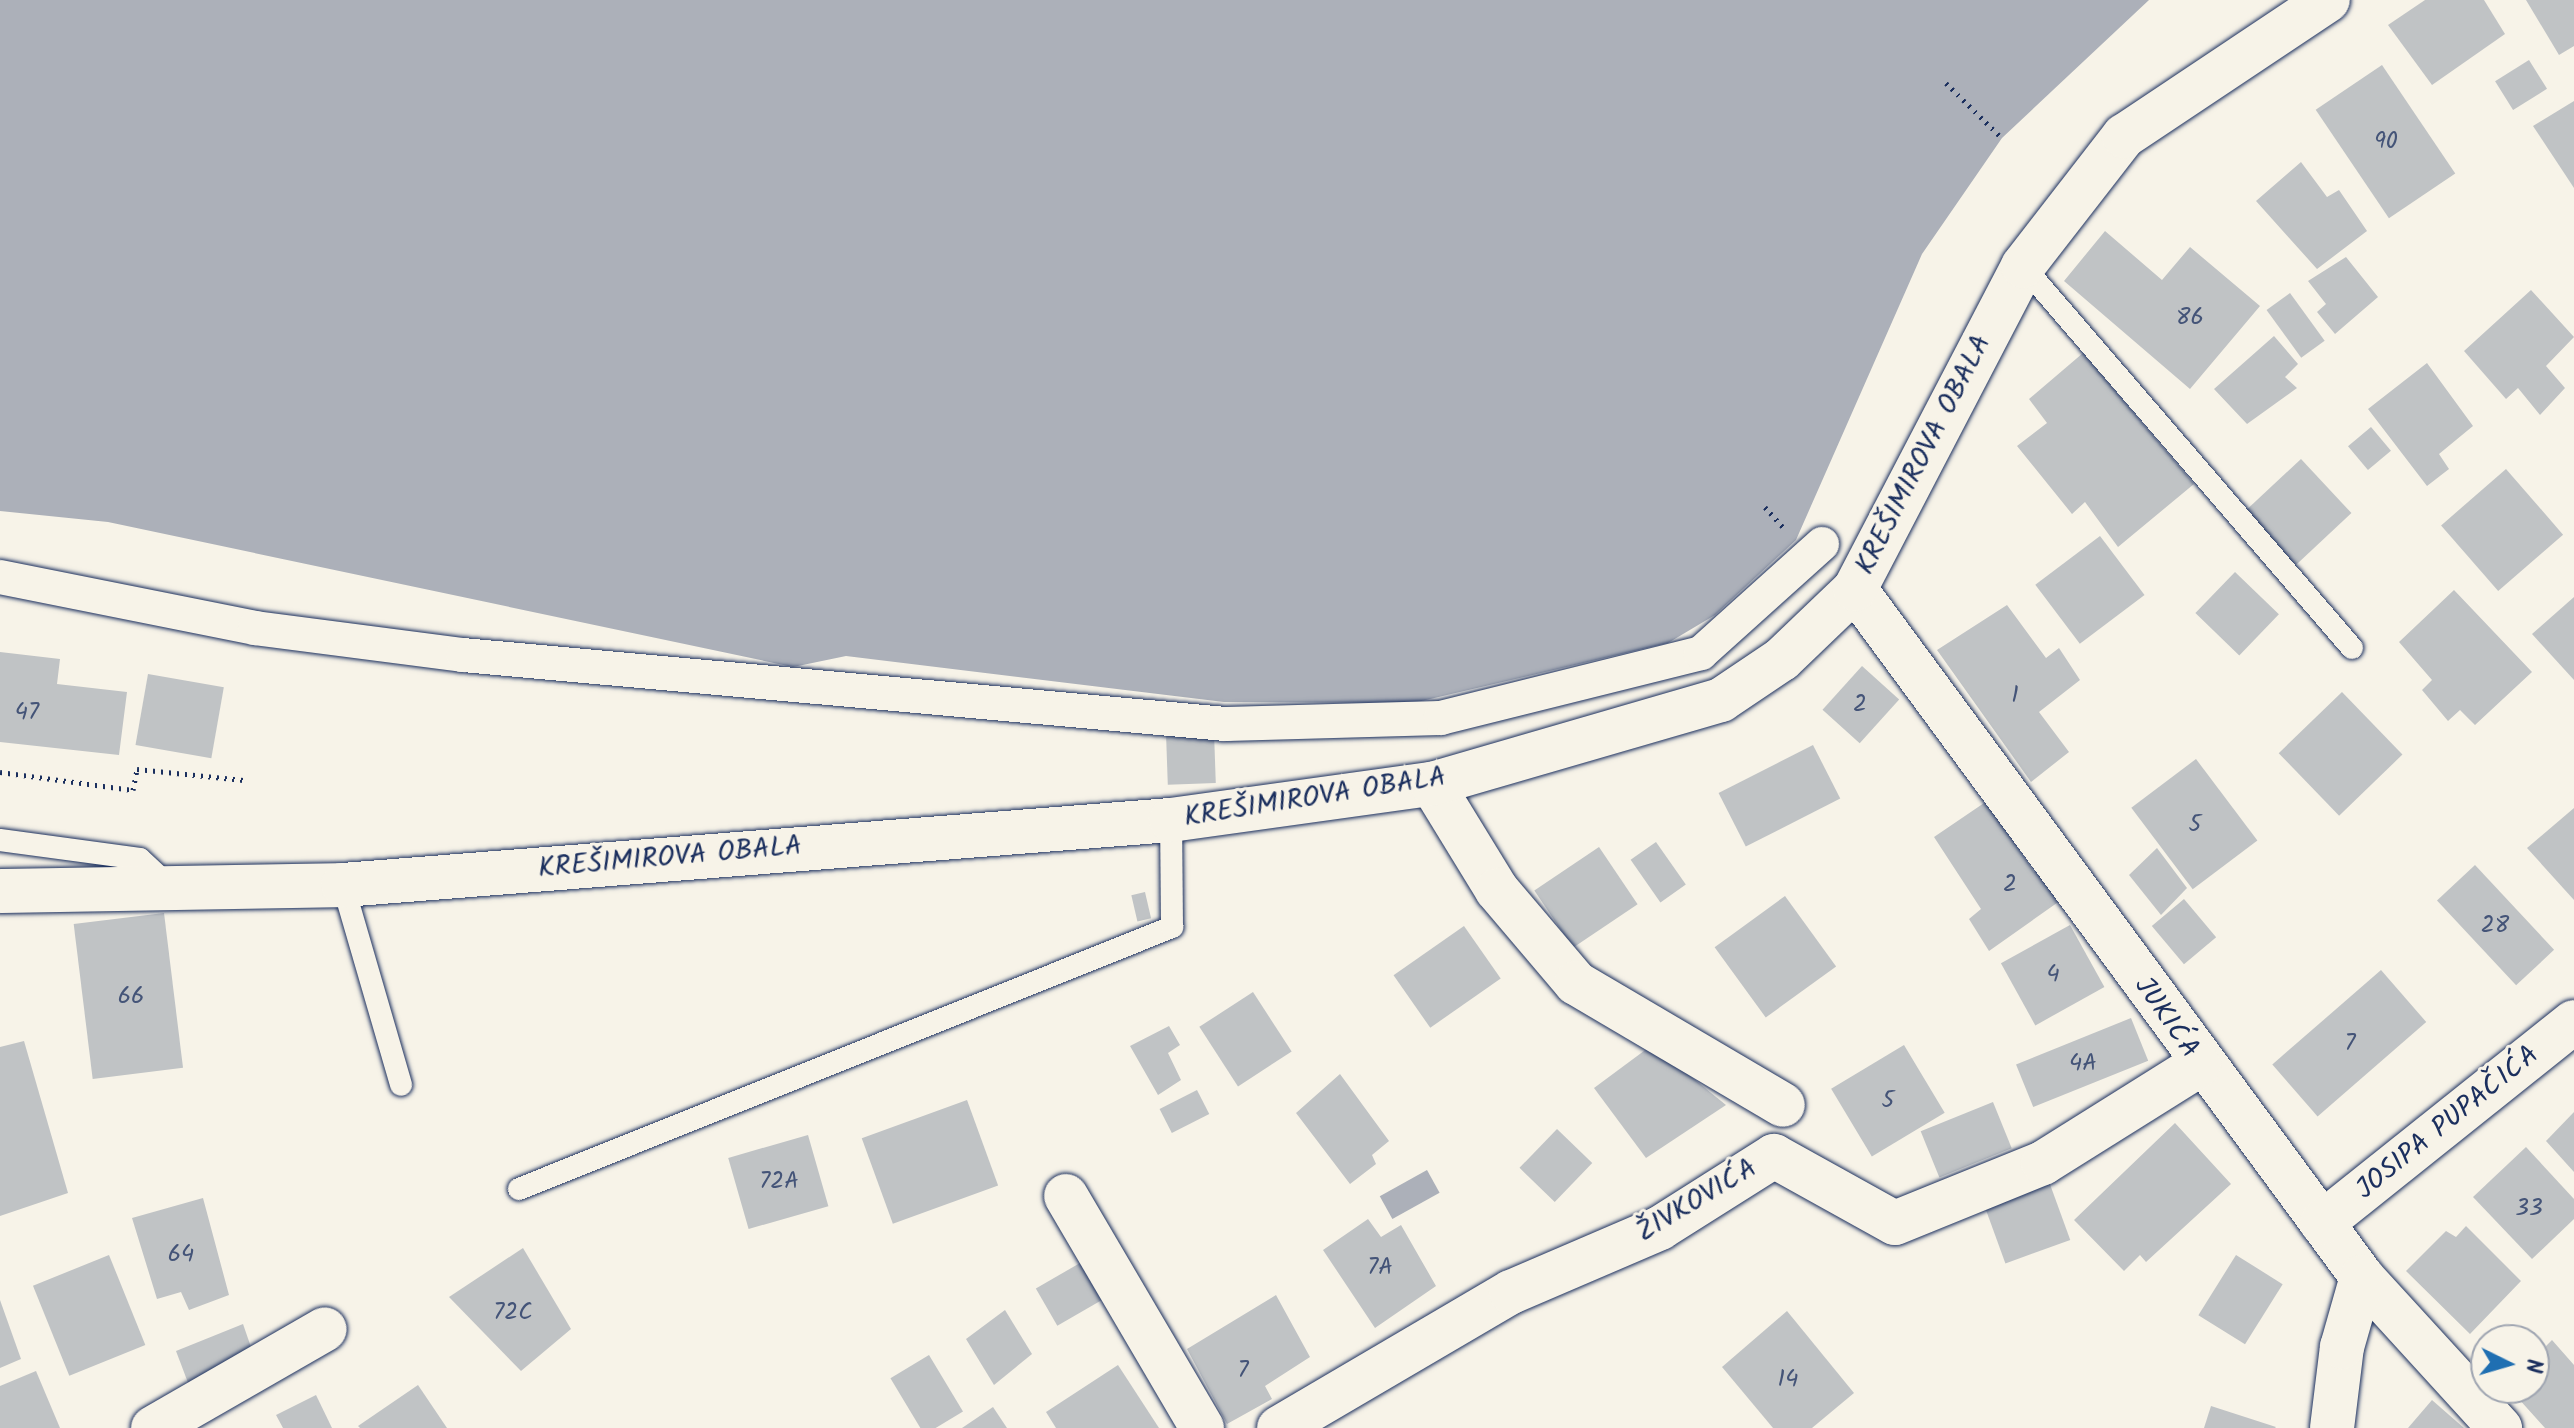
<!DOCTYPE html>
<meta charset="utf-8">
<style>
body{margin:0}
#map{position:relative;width:2574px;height:1428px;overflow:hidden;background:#f7f3e8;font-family:Kalam,sans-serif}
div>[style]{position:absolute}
.water>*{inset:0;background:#acb0b9;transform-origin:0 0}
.building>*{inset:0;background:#c0c3c5;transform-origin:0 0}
.path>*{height:5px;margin-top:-2.5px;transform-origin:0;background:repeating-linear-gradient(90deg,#1b2f5e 0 2px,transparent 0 8px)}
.roads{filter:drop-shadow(0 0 2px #1b2f5e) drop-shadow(0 0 2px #1b2f5e)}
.service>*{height:22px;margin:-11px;padding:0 11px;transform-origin:11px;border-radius:11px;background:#f7f3e8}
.pedestrian>*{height:34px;margin:-17px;padding:0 17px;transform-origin:17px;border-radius:17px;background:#f7f3e8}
.minor>*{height:44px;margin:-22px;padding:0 22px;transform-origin:22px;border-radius:22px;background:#f7f3e8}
.tertiary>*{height:44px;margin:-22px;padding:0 22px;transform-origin:22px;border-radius:22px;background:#f7f3e8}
span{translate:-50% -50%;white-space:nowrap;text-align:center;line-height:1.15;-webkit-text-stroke:6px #f7f3e8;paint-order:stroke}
.number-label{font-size:24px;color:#445478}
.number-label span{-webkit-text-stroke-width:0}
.street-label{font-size:28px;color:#1b2f5e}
.north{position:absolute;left:2470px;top:1324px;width:80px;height:80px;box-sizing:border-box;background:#f7f3e8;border:2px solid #9fa5b1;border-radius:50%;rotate:95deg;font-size:22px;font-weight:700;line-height:32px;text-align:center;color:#1b2f5e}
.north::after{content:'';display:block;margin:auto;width:28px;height:36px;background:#1f6fb2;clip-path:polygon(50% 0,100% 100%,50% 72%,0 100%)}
</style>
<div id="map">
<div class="water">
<div style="clip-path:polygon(0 0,2149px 0,2002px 138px,1922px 254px,1796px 540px,1715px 615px,1668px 643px,1413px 703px,1224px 702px,846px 656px,793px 667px,108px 522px,0 511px)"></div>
<div style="left:1427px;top:1170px;width:26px;height:54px;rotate:61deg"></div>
</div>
<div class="building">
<div style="clip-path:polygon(2425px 0,2484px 0,2505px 34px,2432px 85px,2388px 25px)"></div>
<div style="clip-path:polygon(2526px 0,2574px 0,2574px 46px,2559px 55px)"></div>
<div style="left:2529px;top:60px;width:34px;height:40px;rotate:58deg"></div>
<div style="left:2382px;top:65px;width:131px;height:80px;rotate:56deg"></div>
<div style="clip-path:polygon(2574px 101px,2574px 188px,2533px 126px)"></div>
<div style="clip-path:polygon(2301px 162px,2327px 197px,2339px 190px,2367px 231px,2317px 269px,2256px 201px)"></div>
<div style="clip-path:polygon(2105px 231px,2162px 280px,2190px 247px,2260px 306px,2190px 389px,2064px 281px)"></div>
<div style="clip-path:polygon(2346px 257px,2378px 297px,2335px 334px,2317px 312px,2326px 304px,2308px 281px)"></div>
<div style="clip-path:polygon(2531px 290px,2574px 337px,2546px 366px,2565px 388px,2540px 415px,2518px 388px,2506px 399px,2464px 351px)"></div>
<div style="left:2290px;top:293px;width:59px;height:29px;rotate:54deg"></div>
<div style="clip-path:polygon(2274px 336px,2298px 364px,2285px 377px,2297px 388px,2247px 424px,2214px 389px)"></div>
<div style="clip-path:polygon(2083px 353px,2194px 484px,2118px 547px,2085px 502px,2072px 514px,2017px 446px,2047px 423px,2029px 399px)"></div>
<div style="clip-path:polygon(2427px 363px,2473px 426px,2439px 454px,2449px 469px,2427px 486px,2368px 409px)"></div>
<div style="left:2371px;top:427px;width:31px;height:30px;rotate:50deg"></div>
<div style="left:2301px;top:459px;width:74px;height:80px;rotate:47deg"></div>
<div style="left:2506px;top:469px;width:87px;height:86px;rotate:49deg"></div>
<div style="left:2100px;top:536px;width:74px;height:81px;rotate:53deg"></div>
<div style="left:2235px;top:572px;width:61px;height:57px;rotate:44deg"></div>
<div style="clip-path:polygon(2454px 590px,2532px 672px,2475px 725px,2460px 710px,2448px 721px,2422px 690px,2432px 680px,2399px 642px)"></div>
<div style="clip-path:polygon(2574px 597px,2574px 680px,2532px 634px)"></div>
<div style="clip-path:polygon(2007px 605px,2046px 658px,2059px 648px,2080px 680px,2039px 712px,2069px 752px,2031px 782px,1937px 650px)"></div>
<div style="clip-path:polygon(0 652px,60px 659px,57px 684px,127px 692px,119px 755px,0 742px)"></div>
<div style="left:1862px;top:666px;width:50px;height:59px;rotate:42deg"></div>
<div style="left:148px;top:674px;width:77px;height:72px;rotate:10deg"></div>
<div style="left:2342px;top:692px;width:87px;height:88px;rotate:46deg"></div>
<div style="left:1214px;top:732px;width:51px;height:48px;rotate:88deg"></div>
<div style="left:1813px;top:745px;width:60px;height:106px;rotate:63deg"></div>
<div style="left:2196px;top:759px;width:102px;height:81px;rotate:53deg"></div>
<div style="clip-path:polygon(1987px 801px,2034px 872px,2045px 867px,2064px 898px,1989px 951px,1969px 919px,1981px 909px,1934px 837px)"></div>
<div style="clip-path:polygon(2574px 808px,2574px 900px,2527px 848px)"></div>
<div style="left:1656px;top:842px;width:52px;height:31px;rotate:55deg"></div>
<div style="left:1599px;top:847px;width:69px;height:78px;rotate:56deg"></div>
<div style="clip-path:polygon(2157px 848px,2187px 888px,2161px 915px,2129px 875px)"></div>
<div style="left:2475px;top:865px;width:116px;height:52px;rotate:47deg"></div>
<div style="left:1145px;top:892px;width:27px;height:14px;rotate:77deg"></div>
<div style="left:1785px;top:896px;width:87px;height:87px;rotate:54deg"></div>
<div style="left:2184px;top:899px;width:50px;height:42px;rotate:50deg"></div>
<div style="left:164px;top:913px;width:156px;height:91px;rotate:83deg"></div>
<div style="left:2070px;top:925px;width:71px;height:79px;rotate:61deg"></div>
<div style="left:1464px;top:926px;width:64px;height:86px;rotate:55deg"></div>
<div style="left:2381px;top:970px;width:69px;height:144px;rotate:49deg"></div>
<div style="left:1253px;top:992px;width:71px;height:64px;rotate:57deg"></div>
<div style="left:2131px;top:1018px;width:46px;height:124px;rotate:68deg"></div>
<div style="clip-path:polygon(1169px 1026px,1180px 1045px,1168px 1053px,1181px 1080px,1158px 1095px,1130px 1046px)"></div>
<div style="clip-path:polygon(24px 1041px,68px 1193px,0 1216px,0 1047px)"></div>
<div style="clip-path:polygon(1652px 1045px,1726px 1105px,1646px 1158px,1594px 1088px)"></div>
<div style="left:1904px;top:1045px;width:79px;height:85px;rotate:59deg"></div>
<div style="clip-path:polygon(1340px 1074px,1389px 1141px,1372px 1155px,1376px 1164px,1350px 1184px,1296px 1113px)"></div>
<div style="left:1197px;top:1090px;width:27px;height:42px;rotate:63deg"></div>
<div style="left:967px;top:1100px;width:91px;height:112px;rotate:70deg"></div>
<div style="left:1993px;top:1102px;width:50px;height:78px;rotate:68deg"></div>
<div style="clip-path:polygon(2574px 1112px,2574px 1172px,2546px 1141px)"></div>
<div style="clip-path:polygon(2175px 1123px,2231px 1184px,2146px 1262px,2140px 1255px,2124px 1271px,2074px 1220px)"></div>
<div style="left:1557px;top:1129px;width:49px;height:54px;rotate:44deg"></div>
<div style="left:808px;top:1135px;width:74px;height:83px;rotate:74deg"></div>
<div style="clip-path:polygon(2526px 1147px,2574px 1199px,2574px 1219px,2532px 1259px,2473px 1197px)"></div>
<div style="left:2047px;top:1176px;width:68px;height:69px;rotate:70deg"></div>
<div style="clip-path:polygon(203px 1198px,229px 1295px,189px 1310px,181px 1292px,157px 1299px,132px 1218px)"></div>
<div style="clip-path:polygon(1368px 1219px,1381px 1237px,1401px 1225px,1436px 1286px,1375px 1328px,1323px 1250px)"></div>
<div style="clip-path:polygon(2466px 1226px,2521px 1281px,2470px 1334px,2406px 1271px,2446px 1231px,2456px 1237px)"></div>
<div style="clip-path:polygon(523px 1248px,571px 1329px,521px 1371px,449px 1297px)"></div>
<div style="left:109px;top:1255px;width:97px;height:82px;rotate:68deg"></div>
<div style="left:2236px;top:1255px;width:55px;height:71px;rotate:32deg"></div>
<div style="left:1080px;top:1263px;width:43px;height:51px;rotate:60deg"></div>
<div style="clip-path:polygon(1276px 1295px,1310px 1357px,1265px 1386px,1272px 1399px,1227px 1424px,1187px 1349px)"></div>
<div style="clip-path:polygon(0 1300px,21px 1359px,0 1368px)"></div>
<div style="clip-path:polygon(1005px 1310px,1032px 1354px,994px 1385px,966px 1339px)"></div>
<div style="clip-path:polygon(1787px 1311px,1854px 1393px,1812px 1428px,1773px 1428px,1722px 1367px)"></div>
<div style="clip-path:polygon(243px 1324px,253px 1353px,190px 1388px,176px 1351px)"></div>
<div style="clip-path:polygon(2552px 1340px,2574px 1365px,2574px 1428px,2545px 1428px,2509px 1388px,2534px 1388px,2534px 1358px)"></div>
<div style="left:929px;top:1355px;width:66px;height:45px;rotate:59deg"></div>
<div style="clip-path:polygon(1118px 1365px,1159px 1428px,1056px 1428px,1046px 1412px)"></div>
<div style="clip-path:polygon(36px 1371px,60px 1428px,0 1428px,0 1386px)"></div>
<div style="clip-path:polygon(418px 1385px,447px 1428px,360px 1428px,358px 1426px)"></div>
<div style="clip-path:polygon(316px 1395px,332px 1428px,283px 1428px,276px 1415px)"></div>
<div style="clip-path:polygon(2432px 1400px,2464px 1428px,2408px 1428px)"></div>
<div style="clip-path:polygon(2211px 1406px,2276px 1427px,2275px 1428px,2204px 1428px)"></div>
<div style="clip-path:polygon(993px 1407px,1007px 1428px,962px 1428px)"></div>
</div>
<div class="path">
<div style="left:1946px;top:83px;width:78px;rotate:44.5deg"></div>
<div style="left:1765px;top:507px;width:28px;rotate:48deg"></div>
<div style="left:0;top:772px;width:134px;rotate:7.7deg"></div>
<div style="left:133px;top:790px;width:21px;rotate:-79deg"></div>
<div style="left:137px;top:769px;width:107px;rotate:5.9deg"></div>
</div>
<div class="roads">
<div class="service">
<div style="left:2023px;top:266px;width:504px;rotate:49.26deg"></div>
<div style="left:0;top:840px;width:141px;rotate:7.7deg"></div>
<div style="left:140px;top:859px;width:40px;rotate:43deg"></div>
<div style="left:343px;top:885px;width:208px;rotate:73.8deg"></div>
<div style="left:519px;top:1189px;width:704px;rotate:-21.86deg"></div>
<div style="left:1172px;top:927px;width:107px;rotate:-90.5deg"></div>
</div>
<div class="pedestrian">
<div style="left:0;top:577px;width:260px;rotate:11.3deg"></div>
<div style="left:255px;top:628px;width:210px;rotate:7.4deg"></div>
<div style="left:463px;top:655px;width:766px;rotate:5.17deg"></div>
<div style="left:1226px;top:724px;width:215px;rotate:-1.6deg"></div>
<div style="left:1441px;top:718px;width:268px;rotate:-14deg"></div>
<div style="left:1701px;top:653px;width:163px;rotate:-42deg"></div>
</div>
<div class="minor">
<div style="left:1855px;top:589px;width:855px;rotate:53.61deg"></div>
<div style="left:2362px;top:1277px;width:205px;rotate:47.6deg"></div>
<div style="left:1432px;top:784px;width:124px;rotate:58.5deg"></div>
<div style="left:1497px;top:890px;width:122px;rotate:49.7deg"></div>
<div style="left:1576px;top:983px;width:240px;rotate:30.5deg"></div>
<div style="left:1066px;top:1196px;width:269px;rotate:59.6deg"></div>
<div style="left:2322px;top:1223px;width:322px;rotate:-38.6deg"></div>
<div style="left:153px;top:1428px;width:198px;rotate:-29.9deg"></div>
<div style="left:1279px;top:1428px;width:269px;rotate:-30.4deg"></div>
<div style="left:1511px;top:1292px;width:162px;rotate:-23.2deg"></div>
<div style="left:1660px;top:1228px;width:135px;rotate:-32.3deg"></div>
<div style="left:1774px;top:1156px;width:138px;rotate:29deg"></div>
<div style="left:1895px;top:1223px;width:160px;rotate:-22.1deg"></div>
<div style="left:2043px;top:1163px;width:184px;rotate:-32.1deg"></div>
<div style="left:2332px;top:1428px;width:82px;rotate:-83deg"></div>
<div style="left:2342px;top:1347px;width:73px;rotate:-74.1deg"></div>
</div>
<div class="tertiary">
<div style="left:0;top:891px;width:343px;rotate:-1deg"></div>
<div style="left:343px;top:885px;width:831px;rotate:-4.49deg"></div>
<div style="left:1171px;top:820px;width:263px;rotate:-7.9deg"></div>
<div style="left:1432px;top:784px;width:301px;rotate:-16.2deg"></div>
<div style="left:1721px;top:700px;width:73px;rotate:-33.9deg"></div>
<div style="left:1782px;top:659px;width:101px;rotate:-43.8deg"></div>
<div style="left:1855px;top:589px;width:364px;rotate:-62.5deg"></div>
<div style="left:2023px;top:266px;width:165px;rotate:-52.2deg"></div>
<div style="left:2124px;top:136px;width:245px;rotate:-33.7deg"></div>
</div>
</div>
<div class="number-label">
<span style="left:2386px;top:142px">90</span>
<span style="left:2190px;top:318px">86</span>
<span style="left:2015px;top:696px">1</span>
<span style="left:1860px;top:705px">2</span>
<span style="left:27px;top:713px">47</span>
<span style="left:2195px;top:825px">5</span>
<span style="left:2010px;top:885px">2</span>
<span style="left:2495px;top:926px">28</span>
<span style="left:2053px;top:975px">4</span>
<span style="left:131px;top:997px">66</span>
<span style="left:2350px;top:1044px">7</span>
<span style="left:2083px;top:1064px">4A</span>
<span style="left:1888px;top:1101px">5</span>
<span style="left:779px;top:1182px">72A</span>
<span style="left:2529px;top:1209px">33</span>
<span style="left:181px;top:1255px">64</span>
<span style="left:1380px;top:1268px">7A</span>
<span style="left:513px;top:1313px">72C</span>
<span style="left:1243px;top:1371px">7</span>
<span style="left:1788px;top:1380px">14</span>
</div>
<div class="street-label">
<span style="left:1924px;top:455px;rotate:-63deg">KREŠIMIROVA OBALA</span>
<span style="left:1315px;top:798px;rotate:-9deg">KREŠIMIROVA OBALA</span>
<span style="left:670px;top:858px;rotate:-5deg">KREŠIMIROVA OBALA</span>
<span style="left:2166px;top:1018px;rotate:55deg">JUKIĆA</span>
<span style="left:2448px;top:1123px;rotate:-39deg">JOSIPA PUPAČIĆA</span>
<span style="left:1697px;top:1201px;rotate:-31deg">ŽIVKOVIĆA</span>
</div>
<div class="north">N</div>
</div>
